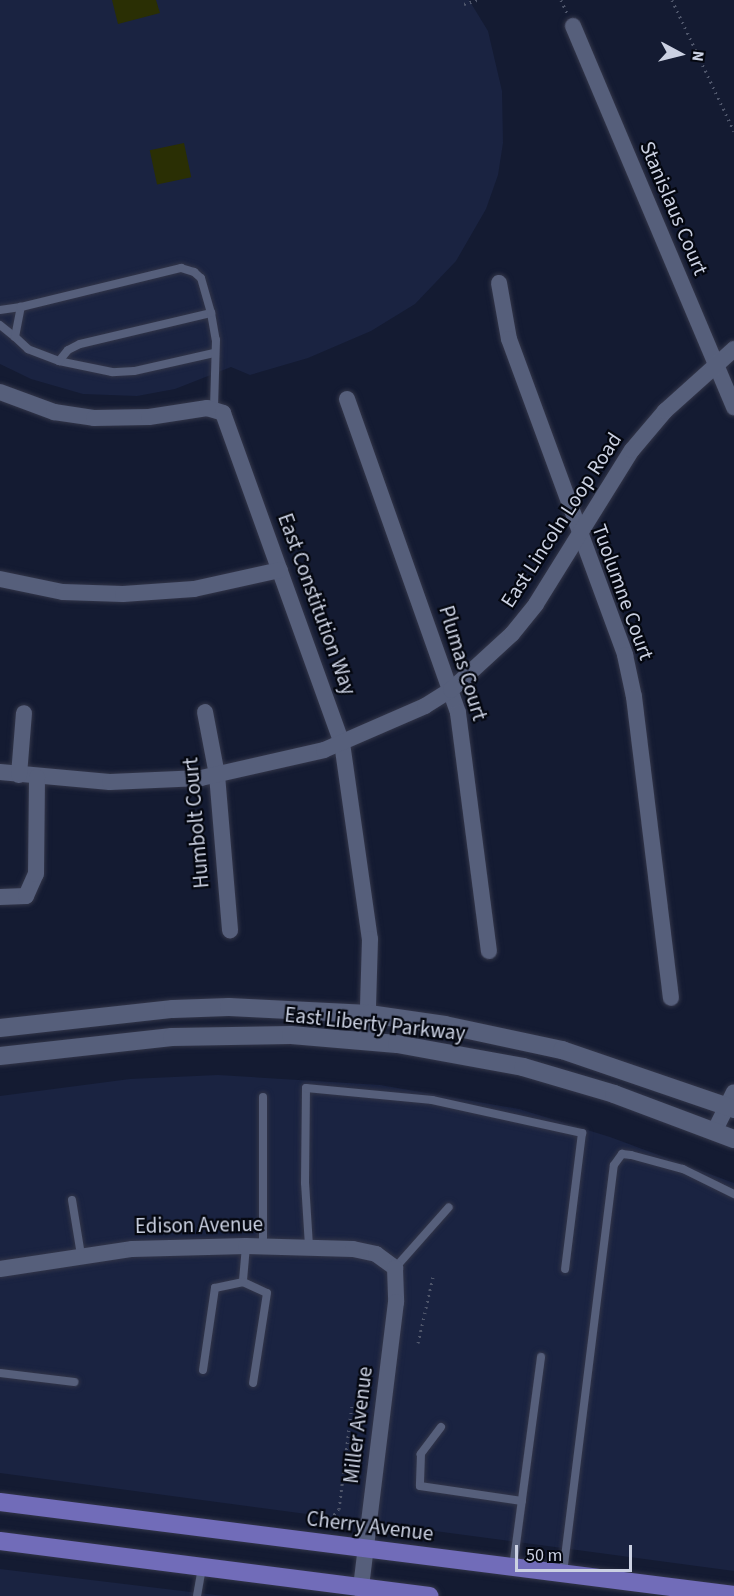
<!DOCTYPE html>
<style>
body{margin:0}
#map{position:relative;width:734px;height:1596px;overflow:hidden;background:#141b32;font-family:"Source Sans 3",sans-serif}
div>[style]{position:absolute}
.built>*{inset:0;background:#1a2341}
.green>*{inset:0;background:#2a2f04;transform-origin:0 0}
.path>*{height:3px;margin-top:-1.5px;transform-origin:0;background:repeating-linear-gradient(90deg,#4f566b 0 1.5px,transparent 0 6px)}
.roads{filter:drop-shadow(0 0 2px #333649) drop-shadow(0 0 2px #333649)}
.lane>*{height:8px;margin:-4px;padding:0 4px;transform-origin:4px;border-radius:4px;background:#565f7b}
.street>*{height:16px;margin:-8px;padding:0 8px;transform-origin:8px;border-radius:8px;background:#565f7b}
.secondary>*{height:18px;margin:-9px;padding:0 9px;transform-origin:9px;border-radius:9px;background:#565f7b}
.primary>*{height:18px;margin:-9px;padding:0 9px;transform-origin:9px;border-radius:9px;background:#716cb9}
span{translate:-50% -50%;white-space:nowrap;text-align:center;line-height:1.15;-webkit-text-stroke:4.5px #040710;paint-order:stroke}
.street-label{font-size:21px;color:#cbd1e2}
.north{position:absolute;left:650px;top:24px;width:60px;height:60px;-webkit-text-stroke:4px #040710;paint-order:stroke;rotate:97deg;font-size:16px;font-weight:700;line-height:24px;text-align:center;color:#cbd1e2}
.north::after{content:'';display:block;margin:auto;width:21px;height:27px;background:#cbd1e2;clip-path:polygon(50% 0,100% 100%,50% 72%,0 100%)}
.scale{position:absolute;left:515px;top:1545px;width:117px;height:27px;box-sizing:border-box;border:3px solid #cbd1e2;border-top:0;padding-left:8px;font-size:18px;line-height:21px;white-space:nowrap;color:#cbd1e2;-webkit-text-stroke:4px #040710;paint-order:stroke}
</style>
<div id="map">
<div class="built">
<div style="clip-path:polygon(0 0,469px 0,488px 31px,502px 91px,503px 143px,498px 175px,486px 209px,456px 261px,415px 304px,371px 331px,308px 358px,250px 375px,231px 367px,175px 389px,137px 396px,83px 394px,31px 379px,0 364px)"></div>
<div style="clip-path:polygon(218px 1075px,380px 1085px,519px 1109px,610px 1137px,734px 1183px,734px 1571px,0 1473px,0 1096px,130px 1079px)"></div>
<div style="clip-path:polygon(0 1569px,224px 1596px,0 1596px)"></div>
</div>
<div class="green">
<div style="clip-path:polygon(112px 0,156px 0,160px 13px,118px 24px)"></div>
<div style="left:184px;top:143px;width:35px;height:35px;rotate:78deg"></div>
</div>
<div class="path">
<div style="left:561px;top:0;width:14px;rotate:65deg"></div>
<div style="left:672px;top:0;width:145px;rotate:64.7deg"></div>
<div style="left:464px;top:4px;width:14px;rotate:-17deg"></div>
<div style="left:418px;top:1343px;width:68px;rotate:-77.2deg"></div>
<div style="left:330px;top:1519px;width:13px;rotate:-48deg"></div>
<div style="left:339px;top:1509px;width:106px;rotate:-82.9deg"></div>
</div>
<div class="roads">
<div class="lane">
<div style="left:0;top:310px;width:21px;rotate:-8deg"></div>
<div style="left:0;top:325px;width:19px;rotate:39deg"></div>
<div style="left:214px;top:353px;width:82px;rotate:167.3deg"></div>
<div style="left:134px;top:371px;width:22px;rotate:177deg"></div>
<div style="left:112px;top:372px;width:54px;rotate:-168.3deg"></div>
<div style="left:59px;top:361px;width:14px;rotate:-51deg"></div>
<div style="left:68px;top:350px;width:13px;rotate:-27deg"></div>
<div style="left:80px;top:344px;width:135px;rotate:-13.3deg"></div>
<div style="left:211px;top:313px;width:27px;rotate:80deg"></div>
<div style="left:216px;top:340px;width:68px;rotate:91.7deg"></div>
<div style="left:59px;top:361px;width:33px;rotate:-159deg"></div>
<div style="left:28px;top:349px;width:18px;rotate:-137deg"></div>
<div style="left:15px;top:337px;width:31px;rotate:-79deg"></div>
<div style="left:21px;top:307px;width:165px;rotate:-13.7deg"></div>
<div style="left:181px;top:268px;width:14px;rotate:17deg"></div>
<div style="left:194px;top:272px;width:9px;rotate:41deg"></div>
<div style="left:201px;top:278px;width:36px;rotate:74deg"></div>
<div style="left:72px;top:1200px;width:56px;rotate:80.7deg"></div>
<div style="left:246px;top:1246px;width:36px;rotate:95deg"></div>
<div style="left:243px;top:1282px;width:26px;rotate:25deg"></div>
<div style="left:267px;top:1293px;width:91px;rotate:98.8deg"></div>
<div style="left:263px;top:1246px;width:149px;rotate:-90deg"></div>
<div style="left:309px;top:1246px;width:63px;rotate:-93.6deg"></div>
<div style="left:305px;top:1183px;width:95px;rotate:-89.4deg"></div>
<div style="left:306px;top:1088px;width:127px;rotate:5.4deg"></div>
<div style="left:432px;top:1100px;width:154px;rotate:12.4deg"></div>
<div style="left:582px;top:1133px;width:137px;rotate:97.1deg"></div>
<div style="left:395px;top:1268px;width:81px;rotate:-48.5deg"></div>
<div style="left:203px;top:1370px;width:83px;rotate:-81.7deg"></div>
<div style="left:215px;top:1288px;width:29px;rotate:-12deg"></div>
<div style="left:0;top:1373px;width:75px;rotate:6.9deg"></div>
<div style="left:441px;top:1427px;width:34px;rotate:127deg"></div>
<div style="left:421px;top:1454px;width:32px;rotate:92deg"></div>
<div style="left:420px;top:1486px;width:103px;rotate:8.4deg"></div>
<div style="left:513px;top:1567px;width:212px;rotate:-82.4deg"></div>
<div style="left:563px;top:1573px;width:411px;rotate:-82.9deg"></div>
<div style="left:614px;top:1165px;width:14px;rotate:-54deg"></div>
<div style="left:622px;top:1154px;width:9px;rotate:6deg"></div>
<div style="left:631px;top:1155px;width:54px;rotate:15.1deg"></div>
<div style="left:683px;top:1169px;width:57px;rotate:26.1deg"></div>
<div style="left:197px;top:1596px;width:29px;rotate:-80deg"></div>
</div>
<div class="street">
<div style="left:573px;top:26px;width:414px;rotate:67.1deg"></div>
<div style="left:499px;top:283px;width:57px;rotate:79.9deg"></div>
<div style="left:509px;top:339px;width:337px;rotate:69.8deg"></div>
<div style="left:625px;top:655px;width:43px;rotate:77.9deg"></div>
<div style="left:634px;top:697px;width:303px;rotate:83deg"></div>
<div style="left:0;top:392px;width:58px;rotate:20.3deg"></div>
<div style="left:54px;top:412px;width:40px;rotate:8.5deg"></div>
<div style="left:94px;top:418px;width:55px;rotate:-1deg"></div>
<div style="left:149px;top:417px;width:59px;rotate:-8.8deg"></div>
<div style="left:207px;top:408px;width:17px;rotate:17deg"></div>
<div style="left:223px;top:413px;width:351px;rotate:70.2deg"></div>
<div style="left:342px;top:743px;width:198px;rotate:81.9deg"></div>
<div style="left:370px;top:939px;width:102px;rotate:91.7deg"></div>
<div style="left:347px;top:399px;width:333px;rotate:70.5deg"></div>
<div style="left:458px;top:713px;width:240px;rotate:82.6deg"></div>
<div style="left:0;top:579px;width:64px;rotate:11.7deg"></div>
<div style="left:63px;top:592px;width:60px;rotate:1.9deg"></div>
<div style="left:123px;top:594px;width:71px;rotate:-4deg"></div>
<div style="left:194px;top:589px;width:88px;rotate:-12.5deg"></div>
<div style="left:205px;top:712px;width:64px;rotate:79.2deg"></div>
<div style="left:217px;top:775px;width:156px;rotate:85.2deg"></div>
<div style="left:0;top:772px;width:110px;rotate:5.2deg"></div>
<div style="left:110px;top:782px;width:91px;rotate:-2.5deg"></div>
<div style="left:201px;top:778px;width:126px;rotate:-12.8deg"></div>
<div style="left:324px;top:750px;width:110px;rotate:-23.5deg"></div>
<div style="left:425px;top:706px;width:31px;rotate:-32deg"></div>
<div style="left:451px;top:690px;width:83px;rotate:-42.6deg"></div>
<div style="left:512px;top:634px;width:38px;rotate:-51deg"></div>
<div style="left:536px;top:604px;width:181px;rotate:-58.1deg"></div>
<div style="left:632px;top:450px;width:51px;rotate:-49.8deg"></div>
<div style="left:665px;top:411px;width:93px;rotate:-41.9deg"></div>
<div style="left:19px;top:775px;width:62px;rotate:-85.4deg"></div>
<div style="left:0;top:897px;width:26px;rotate:-2deg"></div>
<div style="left:26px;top:896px;width:24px;rotate:-66deg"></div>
<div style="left:36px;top:874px;width:97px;rotate:-89.4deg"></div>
<div style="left:715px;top:1130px;width:42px;rotate:-63.4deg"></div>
<div style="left:0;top:1269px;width:134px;rotate:-8.6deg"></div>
<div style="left:132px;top:1249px;width:114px;rotate:-1.5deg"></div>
<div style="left:246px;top:1246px;width:107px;rotate:1.6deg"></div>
<div style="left:353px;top:1249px;width:24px;rotate:12deg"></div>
<div style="left:376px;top:1254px;width:24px;rotate:36deg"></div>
<div style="left:395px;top:1268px;width:34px;rotate:88deg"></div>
<div style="left:396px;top:1302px;width:287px;rotate:97deg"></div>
<div style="left:361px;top:1587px;width:9px;rotate:77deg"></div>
</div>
<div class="secondary">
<div style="left:0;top:1028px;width:174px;rotate:-6.3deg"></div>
<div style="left:173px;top:1009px;width:56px;rotate:-2deg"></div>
<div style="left:229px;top:1007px;width:140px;rotate:2.9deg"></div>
<div style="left:369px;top:1014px;width:77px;rotate:8.2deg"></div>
<div style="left:445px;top:1025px;width:120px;rotate:12.1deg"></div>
<div style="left:562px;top:1050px;width:182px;rotate:18.9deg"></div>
<div style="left:0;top:1056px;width:173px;rotate:-6.3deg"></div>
<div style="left:172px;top:1037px;width:119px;rotate:-1deg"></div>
<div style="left:291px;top:1035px;width:106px;rotate:4.9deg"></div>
<div style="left:397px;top:1044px;width:128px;rotate:10.3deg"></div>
<div style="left:523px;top:1067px;width:95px;rotate:16.5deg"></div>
<div style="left:614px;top:1094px;width:128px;rotate:20.6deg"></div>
</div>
<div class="primary">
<div style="left:0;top:1502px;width:740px;rotate:7.22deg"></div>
<div style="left:0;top:1541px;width:433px;rotate:7.3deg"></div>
</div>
</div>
<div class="street-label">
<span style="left:674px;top:208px;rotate:67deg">Stanislaus Court</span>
<span style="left:561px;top:520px;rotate:-57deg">East Lincoln Loop Road</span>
<span style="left:623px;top:592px;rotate:70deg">Tuolumne Court</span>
<span style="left:317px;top:604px;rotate:70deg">East Constitution Way</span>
<span style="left:463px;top:663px;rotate:73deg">Plumas Court</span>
<span style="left:196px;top:823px;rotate:-95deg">Humbolt Court</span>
<span style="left:375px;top:1024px;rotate:6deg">East Liberty Parkway</span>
<span style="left:199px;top:1225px;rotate:-1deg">Edison Avenue</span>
<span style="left:358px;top:1425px;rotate:-83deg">Miller Avenue</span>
<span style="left:370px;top:1526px;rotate:7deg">Cherry Avenue</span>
</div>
<div class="north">N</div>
<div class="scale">50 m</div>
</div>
